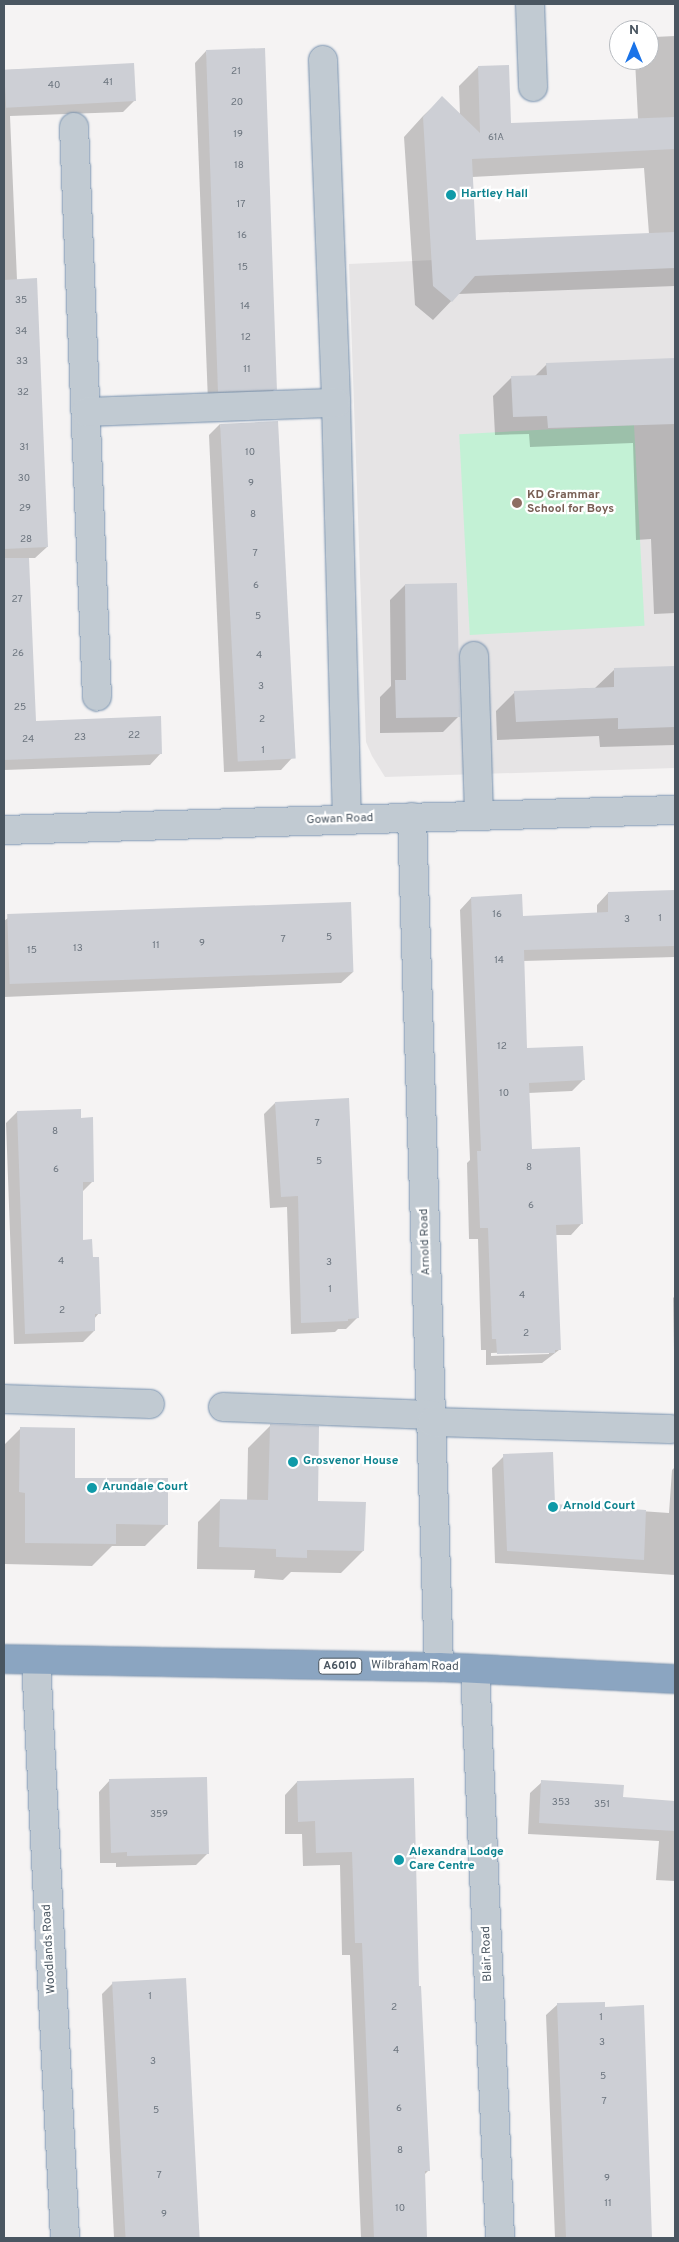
<!DOCTYPE html>
<style>
body{margin:0}
#map{position:relative;width:679px;height:2242px;overflow:hidden;background:#f5f3f3;font-family:Overpass,sans-serif}
div>[style]{position:absolute}
.education>*{inset:0;background:#e6e4e5}
.green>*{inset:0;background:#c3f1d5;transform-origin:0 0}
.shadow>*{inset:0;background:#0003}
.building>*{inset:0;background:#cdcfd5;transform-origin:0 0}
.roads{filter:drop-shadow(0 0 1px #7690ad) drop-shadow(0 0 1px #7690ad)}
.minor>*{height:28px;margin:-14px;padding:0 14px;transform-origin:14px;border-radius:14px;background:#c1cad2}
.highway>*{height:28px;margin:-14px;padding:0 14px;transform-origin:14px;border-radius:14px;background:#8ba5c1}
.dots>*{width:14px;height:14px;translate:-50% -50%;box-sizing:border-box;border:2px solid #fff;border-radius:50%}
span{translate:-50% -50%;white-space:nowrap;text-align:center;line-height:1.15;-webkit-text-stroke:4.5px #fff;paint-order:stroke}
.number-label{font-size:10px;color:#6b747e}
.number-label span{-webkit-text-stroke-width:0}
.shield-label span{padding:1px 4px;background:#fff;border:1px solid;border-radius:4px;-webkit-text-stroke-width:0}
.shield-label{font-size:11px;color:#4a5661;font-weight:700}
.culture-label{font-size:12px;color:#0d838f;font-weight:700}
.left{translate:0 -50%;text-align:left}
.education-label{font-size:12px;color:#785e54;font-weight:700}
.street-label{font-size:12px;color:#4a5661}
.frame{position:absolute;inset:0;border:5px solid #4a5661;pointer-events:none}
.north{position:absolute;left:609px;top:20px;width:50px;height:50px;box-sizing:border-box;background:#fff;border:1px solid #b7bbc0;border-radius:50%;rotate:0deg;font-size:14px;font-weight:700;line-height:20px;text-align:center;color:#4a5661}
.north::after{content:'';display:block;margin:auto;width:18px;height:22px;background:#1a73e8;clip-path:polygon(50% 0,100% 100%,50% 72%,0 100%)}
</style>
<div id="map">
<div class="education">
<div style="clip-path:polygon(675px 249px,675px 768px,385px 777px,372px 756px,366px 742px,349px 264px)"></div>
</div>
<div class="green">
<div style="left:634px;top:425px;width:201px;height:175px;rotate:87deg"></div>
</div>
<div class="shadow">
<div style="clip-path:polygon(evenodd,675px 36px,675px 286px,458px 294px,433px 320px,415px 305px,404px 137px,423px 116px,442px 98px,460px 116px,459px 86px,478px 67px,510px 125px,638px 119px,635px 60px,649px 60px,649px 42px,654px 37px,675px 36px,644px 168px,649px 234px,475px 242px,472px 177px,644px 168px)"></div>
<div style="clip-path:polygon(206px 51px,275px 389px,264px 400px,208px 402px,195px 63px)"></div>
<div style="clip-path:polygon(133px 65px,135px 100px,123px 112px,10px 116px,17px 280px,47px 547px,35px 558px,28px 558px,35px 723px,161px 753px,150px 765px,4px 770px,4px 70px)"></div>
<div style="clip-path:polygon(675px 359px,675px 613px,654px 614px,651px 539px,636px 540px,633px 443px,530px 447px,529px 434px,495px 435px,493px 396px,512px 377px,534px 377px,547px 364px)"></div>
<div style="clip-path:polygon(220px 424px,292px 758px,281px 770px,224px 772px,209px 435px)"></div>
<div style="clip-path:polygon(405px 585px,459px 716px,443px 732px,380px 733px,380px 697px,391px 686px,390px 600px)"></div>
<div style="clip-path:polygon(675px 667px,675px 745px,600px 747px,599px 736px,497px 740px,496px 711px,515px 692px,595px 688px,614px 670px)"></div>
<div style="clip-path:polygon(evenodd,675px 891px,675px 957px,523px 961px,526px 1050px,583px 1080px,572px 1091px,528px 1093px,531px 1150px,582px 1223px,571px 1235px,556px 1235px,559px 1350px,542px 1363px,486px 1365px,486px 1350px,481px 1350px,478px 1239px,469px 1239px,467px 1163px,470px 1160px,460px 910px,471px 898px,522px 917px,597px 914px,597px 905px,608px 893px,675px 891px,549px 1351px,549px 1354px,491px 1356px,491px 1353px,549px 1351px)"></div>
<div style="clip-path:polygon(8px 918px,353px 972px,341px 983px,4px 997px,4px 921px)"></div>
<div style="clip-path:polygon(275px 1103px,358px 1317px,346px 1329px,338px 1329px,335px 1332px,291px 1334px,287px 1207px,270px 1208px,264px 1114px)"></div>
<div style="clip-path:polygon(17px 1112px,80px 1119px,93px 1181px,82px 1192px,82px 1241px,92px 1258px,99px 1313px,94px 1319px,94px 1331px,83px 1342px,14px 1344px,6px 1123px)"></div>
<div style="clip-path:polygon(675px 1296px,675px 1351px,674px 1351px,673px 1298px)"></div>
<div style="clip-path:polygon(270px 1426px,316px 1502px,363px 1551px,341px 1573px,291px 1572px,283px 1580px,254px 1578px,255px 1570px,197px 1569px,198px 1522px,220px 1500px,247px 1501px,248px 1448px)"></div>
<div style="clip-path:polygon(20px 1429px,74px 1479px,167px 1524px,145px 1546px,112px 1546px,92px 1566px,4px 1564px,4px 1445px)"></div>
<div style="clip-path:polygon(504px 1456px,554px 1505px,669px 1513px,672px 1470px,675px 1467px,675px 1575px,495px 1563px,492px 1468px)"></div>
<div style="clip-path:polygon(413px 1779px,418px 1987px,428px 2171px,424px 2175px,426px 2238px,361px 2238px,350px 1955px,342px 1955px,340px 1865px,303px 1866px,302px 1834px,285px 1834px,285px 1795px,297px 1782px)"></div>
<div style="clip-path:polygon(110px 1780px,208px 1853px,196px 1865px,116px 1867px,116px 1863px,100px 1863px,99px 1792px)"></div>
<div style="clip-path:polygon(542px 1782px,622px 1799px,675px 1802px,675px 1881px,656px 1880px,659px 1841px,528px 1834px,530px 1793px)"></div>
<div style="clip-path:polygon(185px 1980px,198px 2238px,114px 2238px,102px 1994px,113px 1983px)"></div>
<div style="clip-path:polygon(558px 2004px,604px 2008px,643px 2007px,651px 2238px,555px 2238px,546px 2015px)"></div>
</div>
<div class="building">
<div style="left:265px;top:48px;width:342px;height:59px;rotate:88deg"></div>
<div style="left:134px;top:63px;width:38px;height:130px;rotate:87deg"></div>
<div style="clip-path:polygon(509px 65px,511px 123px,675px 117px,675px 149px,472px 159px,476px 240px,675px 232px,675px 268px,475px 276px,452px 302px,433px 286px,423px 117px,442px 96px,480px 133px,478px 66px)"></div>
<div style="clip-path:polygon(37px 278px,48px 547px,4px 549px,4px 280px)"></div>
<div style="clip-path:polygon(675px 358px,675px 424px,548px 428px,547px 416px,513px 417px,511px 376px,547px 375px,546px 363px)"></div>
<div style="left:278px;top:421px;width:338px;height:58px;rotate:87deg"></div>
<div style="clip-path:polygon(4px 558px,29px 558px,36px 721px,161px 716px,162px 754px,4px 760px)"></div>
<div style="clip-path:polygon(457px 583px,460px 717px,396px 718px,395px 680px,406px 680px,405px 584px)"></div>
<div style="clip-path:polygon(675px 666px,675px 727px,618px 729px,618px 718px,516px 722px,514px 691px,614px 687px,614px 668px)"></div>
<div style="clip-path:polygon(675px 890px,675px 946px,524px 950px,527px 1048px,583px 1046px,585px 1080px,529px 1083px,532px 1149px,580px 1147px,583px 1224px,556px 1225px,561px 1350px,555px 1350px,555px 1353px,497px 1354px,496px 1339px,492px 1339px,488px 1228px,480px 1228px,477px 1151px,481px 1151px,471px 897px,522px 894px,523px 916px,608px 912px,608px 892px)"></div>
<div style="left:351px;top:902px;width:70px;height:344px;rotate:88deg"></div>
<div style="clip-path:polygon(349px 1098px,359px 1318px,348px 1319px,348px 1321px,301px 1323px,298px 1196px,281px 1197px,275px 1102px)"></div>
<div style="clip-path:polygon(81px 1109px,81px 1118px,93px 1117px,94px 1182px,83px 1182px,83px 1240px,92px 1239px,93px 1257px,99px 1257px,101px 1314px,95px 1314px,95px 1331px,25px 1334px,17px 1111px)"></div>
<div style="clip-path:polygon(270px 1424px,319px 1426px,318px 1501px,366px 1502px,364px 1551px,307px 1550px,307px 1558px,276px 1557px,276px 1549px,219px 1547px,220px 1499px,268px 1500px)"></div>
<div style="clip-path:polygon(20px 1427px,75px 1428px,75px 1478px,168px 1478px,168px 1525px,116px 1524px,116px 1544px,25px 1543px,25px 1493px,19px 1492px)"></div>
<div style="clip-path:polygon(553px 1452px,555px 1504px,646px 1510px,644px 1560px,507px 1551px,503px 1454px)"></div>
<div style="clip-path:polygon(207px 1777px,209px 1854px,127px 1856px,127px 1852px,111px 1853px,109px 1779px)"></div>
<div style="clip-path:polygon(414px 1778px,419px 1986px,421px 1986px,430px 2171px,425px 2171px,427px 2238px,374px 2238px,362px 1943px,355px 1943px,352px 1852px,316px 1853px,315px 1821px,298px 1822px,297px 1781px)"></div>
<div style="clip-path:polygon(541px 1780px,624px 1785px,623px 1797px,675px 1801px,675px 1831px,539px 1823px)"></div>
<div style="left:186px;top:1978px;width:260px;height:74px;rotate:87deg"></div>
<div style="clip-path:polygon(605px 2002px,605px 2007px,644px 2005px,652px 2238px,566px 2238px,557px 2003px)"></div>
</div>
<div class="roads">
<div class="minor">
<div style="left:530px;top:4px;width:83px;rotate:87.9deg"></div>
<div style="left:323px;top:60px;width:343px;rotate:87.8deg"></div>
<div style="left:336px;top:403px;width:417px;rotate:88.5deg"></div>
<div style="left:74px;top:127px;width:570px;rotate:87.69deg"></div>
<div style="left:86px;top:412px;width:250px;rotate:-2.1deg"></div>
<div style="left:474px;top:656px;width:159px;rotate:88.2deg"></div>
<div style="left:412px;top:817px;width:850px;rotate:88.18deg"></div>
<div style="left:4px;top:830px;width:671px;rotate:-1.71deg"></div>
<div style="left:4px;top:1399px;width:146px;rotate:2deg"></div>
<div style="left:223px;top:1407px;width:209px;rotate:2.2deg"></div>
<div style="left:432px;top:1422px;width:239px;rotate:1.7deg"></div>
<div style="left:36px;top:1660px;width:579px;rotate:87.13deg"></div>
<div style="left:475px;top:1669px;width:570px;rotate:87.48deg"></div>
</div>
<div class="highway">
<div style="left:4px;top:1659px;width:435px;rotate:1.1deg"></div>
<div style="left:439px;top:1667px;width:236px;rotate:2.9deg"></div>
</div>
</div>
<div class="dots">
<div style="left:451px;top:195px;background:#0f9aa8"></div>
<div style="left:517px;top:503px;background:#8d6e63"></div>
<div style="left:293px;top:1462px;background:#0f9aa8"></div>
<div style="left:92px;top:1488px;background:#0f9aa8"></div>
<div style="left:553px;top:1507px;background:#0f9aa8"></div>
<div style="left:399px;top:1860px;background:#0f9aa8"></div>
</div>
<div class="number-label">
<span style="left:236px;top:72px">21</span>
<span style="left:108px;top:83px">41</span>
<span style="left:54px;top:86px">40</span>
<span style="left:237px;top:103px">20</span>
<span style="left:238px;top:135px">19</span>
<span style="left:496px;top:138px">61A</span>
<span style="left:239px;top:166px">18</span>
<span style="left:241px;top:205px">17</span>
<span style="left:242px;top:236px">16</span>
<span style="left:243px;top:268px">15</span>
<span style="left:21px;top:301px">35</span>
<span style="left:245px;top:307px">14</span>
<span style="left:21px;top:332px">34</span>
<span style="left:246px;top:338px">12</span>
<span style="left:22px;top:362px">33</span>
<span style="left:247px;top:370px">11</span>
<span style="left:23px;top:393px">32</span>
<span style="left:24px;top:448px">31</span>
<span style="left:250px;top:453px">10</span>
<span style="left:24px;top:479px">30</span>
<span style="left:251px;top:484px">9</span>
<span style="left:25px;top:509px">29</span>
<span style="left:253px;top:515px">8</span>
<span style="left:26px;top:540px">28</span>
<span style="left:255px;top:554px">7</span>
<span style="left:256px;top:586px">6</span>
<span style="left:17px;top:600px">27</span>
<span style="left:258px;top:617px">5</span>
<span style="left:18px;top:654px">26</span>
<span style="left:259px;top:656px">4</span>
<span style="left:261px;top:687px">3</span>
<span style="left:20px;top:708px">25</span>
<span style="left:262px;top:720px">2</span>
<span style="left:134px;top:736px">22</span>
<span style="left:80px;top:738px">23</span>
<span style="left:28px;top:740px">24</span>
<span style="left:263px;top:751px">1</span>
<span style="left:497px;top:915px">16</span>
<span style="left:660px;top:919px">1</span>
<span style="left:627px;top:920px">3</span>
<span style="left:329px;top:938px">5</span>
<span style="left:283px;top:940px">7</span>
<span style="left:202px;top:944px">9</span>
<span style="left:156px;top:946px">11</span>
<span style="left:78px;top:949px">13</span>
<span style="left:32px;top:951px">15</span>
<span style="left:499px;top:961px">14</span>
<span style="left:502px;top:1047px">12</span>
<span style="left:504px;top:1094px">10</span>
<span style="left:317px;top:1124px">7</span>
<span style="left:55px;top:1132px">8</span>
<span style="left:319px;top:1162px">5</span>
<span style="left:529px;top:1168px">8</span>
<span style="left:56px;top:1170px">6</span>
<span style="left:531px;top:1206px">6</span>
<span style="left:61px;top:1262px">4</span>
<span style="left:329px;top:1263px">3</span>
<span style="left:330px;top:1290px">1</span>
<span style="left:522px;top:1296px">4</span>
<span style="left:62px;top:1311px">2</span>
<span style="left:526px;top:1334px">2</span>
<span style="left:561px;top:1803px">353</span>
<span style="left:602px;top:1805px">351</span>
<span style="left:159px;top:1815px">359</span>
<span style="left:150px;top:1997px">1</span>
<span style="left:394px;top:2008px">2</span>
<span style="left:601px;top:2018px">1</span>
<span style="left:602px;top:2043px">3</span>
<span style="left:396px;top:2051px">4</span>
<span style="left:153px;top:2062px">3</span>
<span style="left:603px;top:2077px">5</span>
<span style="left:604px;top:2102px">7</span>
<span style="left:399px;top:2109px">6</span>
<span style="left:156px;top:2111px">5</span>
<span style="left:400px;top:2151px">8</span>
<span style="left:159px;top:2176px">7</span>
<span style="left:607px;top:2179px">9</span>
<span style="left:608px;top:2204px">11</span>
<span style="left:400px;top:2209px">10</span>
<span style="left:164px;top:2215px">9</span>
</div>
<div class="shield-label">
<span style="left:340px;top:1666px">A6010</span>
</div>
<div class="culture-label">
<span class="left" style="left:461px;top:195px">Hartley Hall</span>
<span class="left" style="left:303px;top:1462px">Grosvenor House</span>
<span class="left" style="left:102px;top:1488px">Arundale Court</span>
<span class="left" style="left:563px;top:1507px">Arnold Court</span>
<span class="left" style="left:409px;top:1860px">Alexandra Lodge<br>Care Centre</span>
</div>
<div class="education-label">
<span class="left" style="left:527px;top:503px">KD Grammar<br>School for Boys</span>
</div>
<div class="street-label">
<span style="left:340px;top:820px;rotate:-2deg">Gowan Road</span>
<span style="left:426px;top:1242px;rotate:-92deg">Arnold Road</span>
<span style="left:415px;top:1667px;rotate:1deg">Wilbraham Road</span>
<span style="left:50px;top:1949px;rotate:-93deg">Woodlands Road</span>
<span style="left:488px;top:1954px;rotate:-92deg">Blair Road</span>
</div>
<div class="frame"></div>
<div class="north">N</div>
</div>
